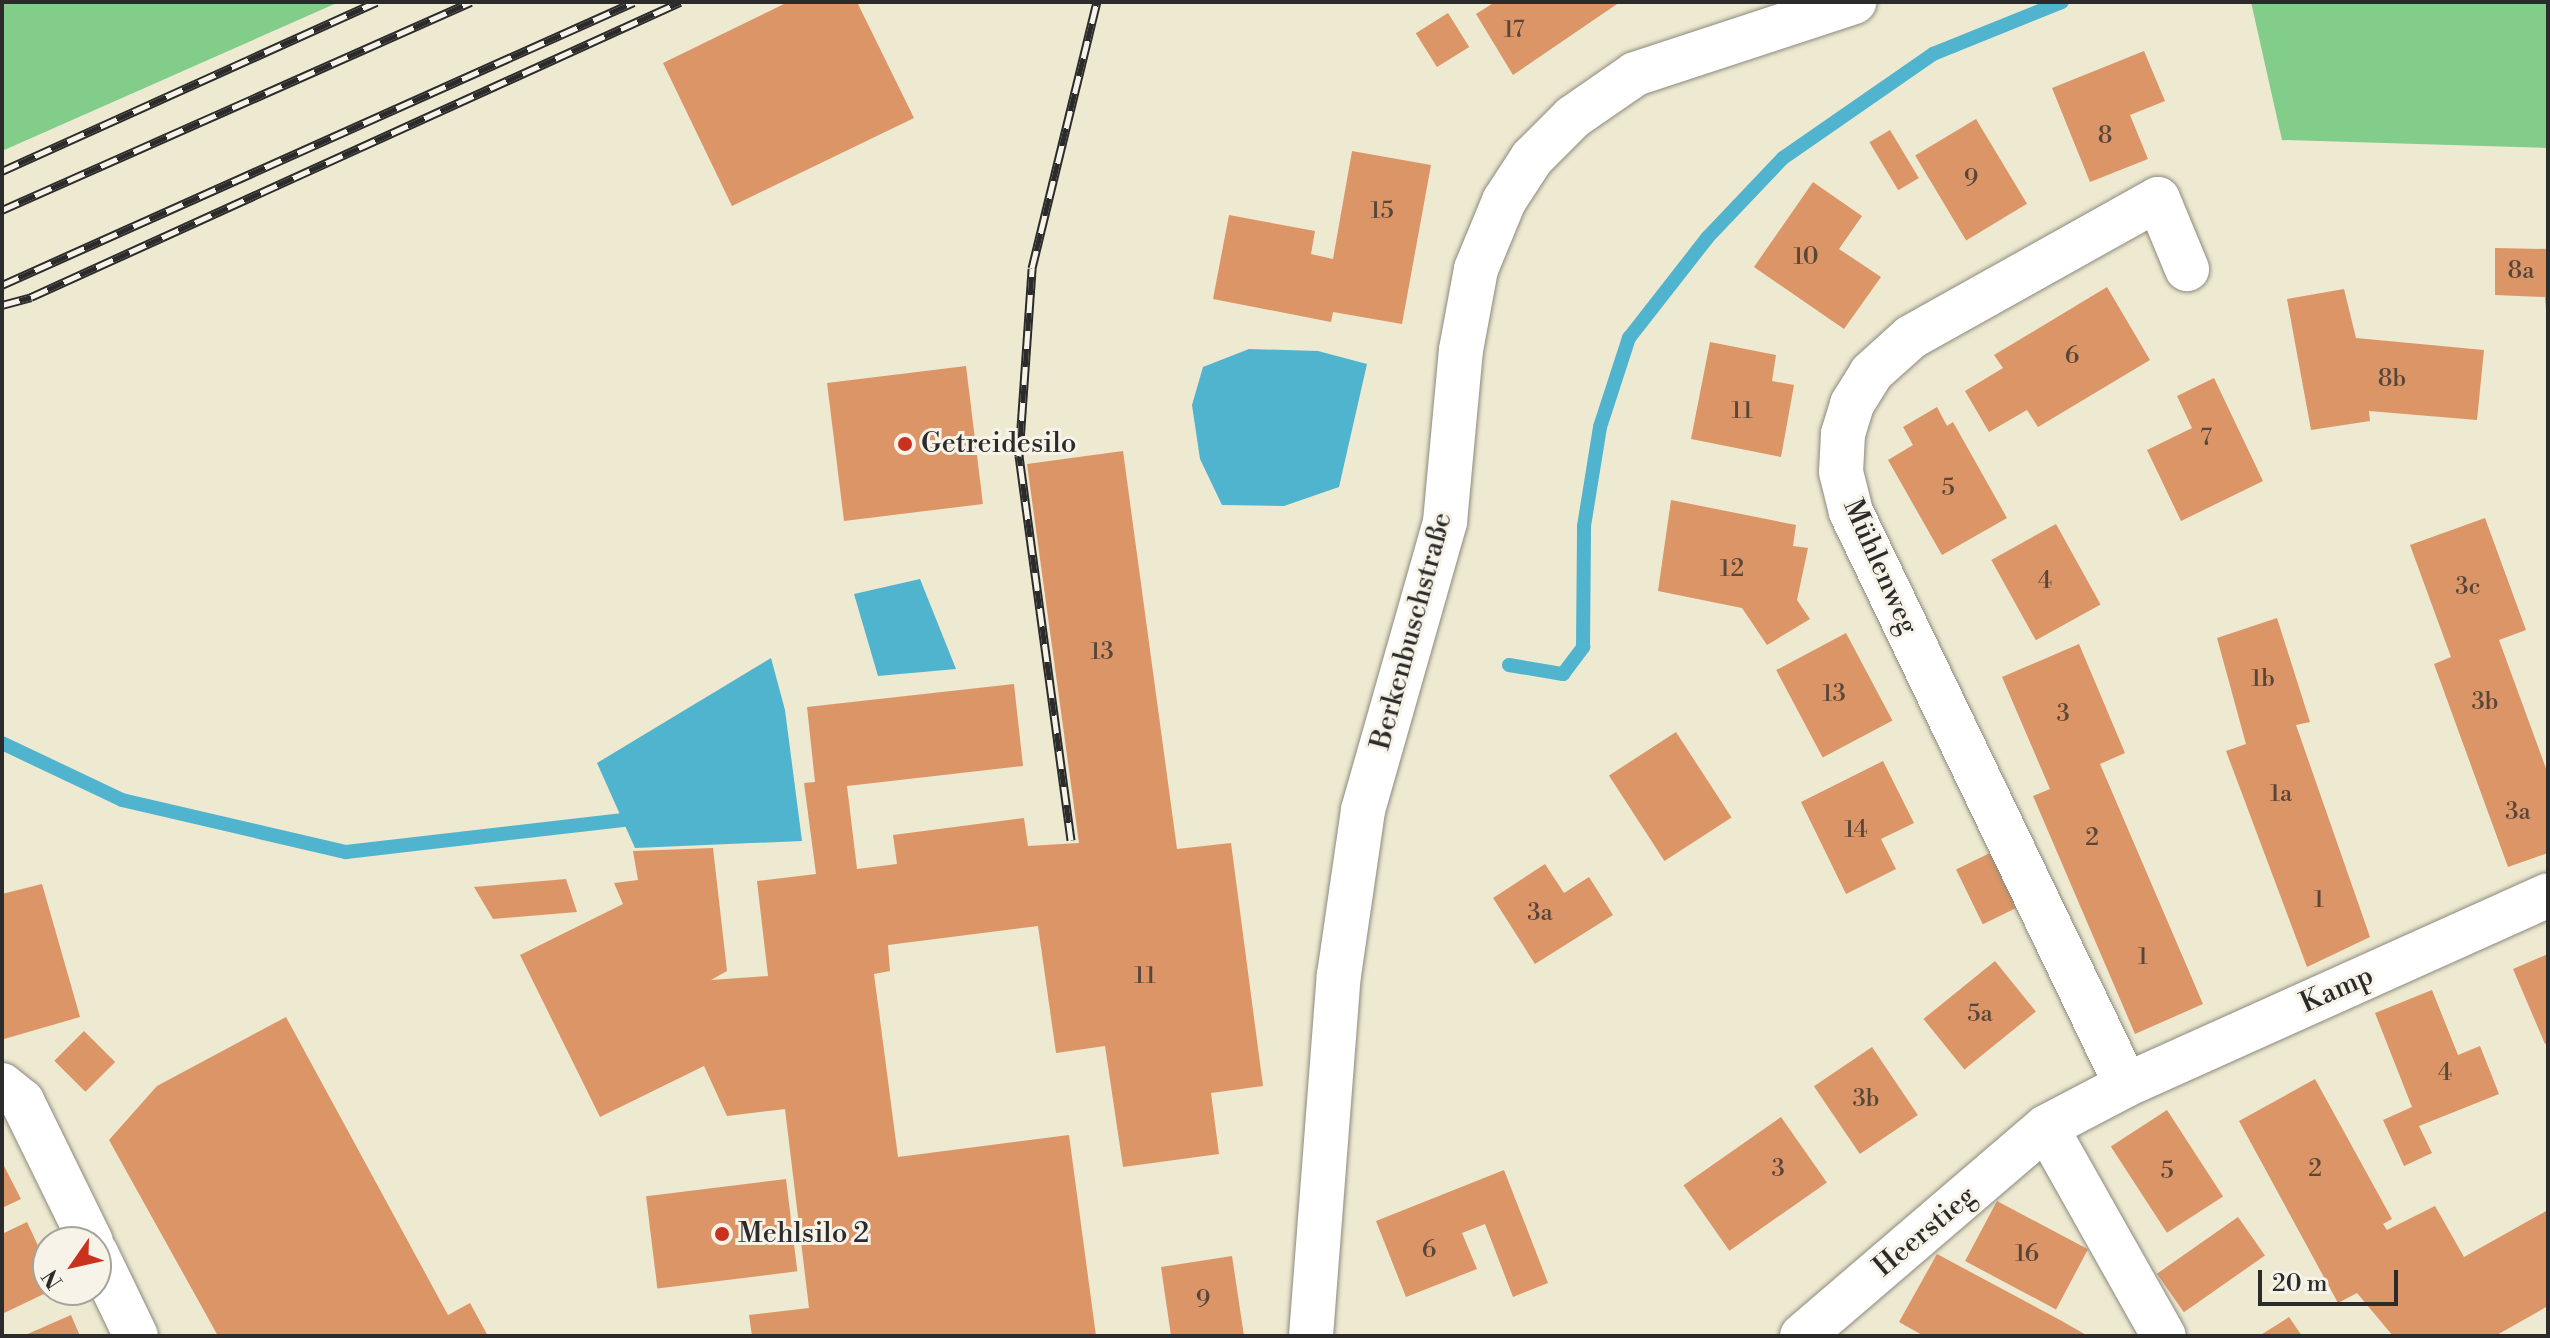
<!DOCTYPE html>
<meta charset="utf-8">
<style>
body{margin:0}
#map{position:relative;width:2550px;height:1338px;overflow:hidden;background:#eee9d1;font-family:"Libre Bodoni",serif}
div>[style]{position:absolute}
.green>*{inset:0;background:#82cd8a}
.water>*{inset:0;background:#50b4cf}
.stream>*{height:14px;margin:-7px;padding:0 7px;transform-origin:7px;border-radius:7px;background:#50b4cf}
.building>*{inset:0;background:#dc9567;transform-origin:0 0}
.roads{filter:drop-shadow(0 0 2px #8c8a7e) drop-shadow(0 0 2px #8c8a7e)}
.minor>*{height:44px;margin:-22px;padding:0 22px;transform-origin:22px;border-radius:22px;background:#fff}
.rail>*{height:9px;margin-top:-4.5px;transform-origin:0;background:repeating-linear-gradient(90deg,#f7f3e8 0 18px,#2b2b2b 0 36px);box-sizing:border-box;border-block:2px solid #2b2b2b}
.dots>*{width:22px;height:22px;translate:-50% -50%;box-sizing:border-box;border:4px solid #f7f3e8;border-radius:50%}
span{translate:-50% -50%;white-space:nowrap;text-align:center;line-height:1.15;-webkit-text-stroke:6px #f7f3e8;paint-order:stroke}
.number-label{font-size:24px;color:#57463a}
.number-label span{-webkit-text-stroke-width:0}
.poi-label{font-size:28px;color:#2b2b2b}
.left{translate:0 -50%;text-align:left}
.street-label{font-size:28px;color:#2b2b2b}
.frame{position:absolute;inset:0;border:4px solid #2b2b2b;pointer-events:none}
.north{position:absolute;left:32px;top:1226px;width:80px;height:80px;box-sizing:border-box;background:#f7f3e8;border:2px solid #a5a39c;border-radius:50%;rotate:236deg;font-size:22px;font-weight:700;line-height:32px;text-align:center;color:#2b2b2b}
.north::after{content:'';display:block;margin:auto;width:28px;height:36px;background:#c8321e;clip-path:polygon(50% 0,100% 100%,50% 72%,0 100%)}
.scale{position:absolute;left:2258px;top:1270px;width:140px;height:36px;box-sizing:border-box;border:4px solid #2b2b2b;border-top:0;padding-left:10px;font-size:24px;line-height:28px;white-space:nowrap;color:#2b2b2b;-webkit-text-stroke:6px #f7f3e8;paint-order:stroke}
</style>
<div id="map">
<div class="green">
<div style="clip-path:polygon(2px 2px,339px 2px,2px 151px)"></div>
<div style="clip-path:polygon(2251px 2px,2548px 2px,2548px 148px,2282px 140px)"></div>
</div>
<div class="water">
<div style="clip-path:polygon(1249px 349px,1318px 351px,1367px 364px,1339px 487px,1284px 506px,1222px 505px,1200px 459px,1192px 405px,1203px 367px)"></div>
<div style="clip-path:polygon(920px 579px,956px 669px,878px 676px,854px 594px)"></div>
<div style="clip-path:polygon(771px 658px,785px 710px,802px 841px,635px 848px,597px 763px)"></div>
</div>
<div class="stream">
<div style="left:1509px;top:665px;width:55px;rotate:9.5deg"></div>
<div style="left:1563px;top:674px;width:34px;rotate:-53deg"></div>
<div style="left:1583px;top:647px;width:121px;rotate:-89.5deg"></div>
<div style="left:1584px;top:526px;width:100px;rotate:-80.8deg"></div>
<div style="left:1600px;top:427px;width:94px;rotate:-72deg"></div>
<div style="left:1629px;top:338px;width:127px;rotate:-52deg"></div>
<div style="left:1707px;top:238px;width:110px;rotate:-46.5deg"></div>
<div style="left:1783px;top:158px;width:183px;rotate:-34.7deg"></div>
<div style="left:1933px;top:54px;width:139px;rotate:-22deg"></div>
<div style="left:2px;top:743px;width:133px;rotate:25.4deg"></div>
<div style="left:122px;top:800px;width:230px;rotate:13.1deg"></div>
<div style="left:346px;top:852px;width:279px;rotate:-6.6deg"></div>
<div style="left:623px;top:820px;width:16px;rotate:-38deg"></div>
</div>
<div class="building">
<div style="clip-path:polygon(788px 2px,857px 2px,914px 118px,732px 206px,663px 63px)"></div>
<div style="clip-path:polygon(1495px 2px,1620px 2px,1513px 75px,1476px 14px)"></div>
<div style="left:1448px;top:13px;width:40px;height:38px;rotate:58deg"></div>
<div style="clip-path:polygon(2144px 51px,2165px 101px,2130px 115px,2148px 159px,2090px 182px,2052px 88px)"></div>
<div style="left:1976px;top:119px;width:99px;height:71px;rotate:59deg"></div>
<div style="left:1890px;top:130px;width:56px;height:24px;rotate:59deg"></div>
<div style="clip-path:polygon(1352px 151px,1431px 165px,1402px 324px,1333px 312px,1331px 322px,1213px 299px,1229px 215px,1315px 231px,1311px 254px,1333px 259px)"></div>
<div style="clip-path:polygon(1813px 182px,1862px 216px,1839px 249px,1881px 277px,1844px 329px,1754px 267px)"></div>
<div style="clip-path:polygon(2495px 248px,2548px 249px,2548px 337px,2545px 297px,2495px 295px)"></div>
<div style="clip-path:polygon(2107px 287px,2150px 360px,2038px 427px,2027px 410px,1989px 432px,1965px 391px,2003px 368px,1994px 355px)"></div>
<div style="clip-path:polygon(2344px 289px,2356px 338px,2484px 350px,2477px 420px,2369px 411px,2370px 421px,2311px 430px,2287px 299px)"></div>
<div style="clip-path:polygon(1710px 342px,1776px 355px,1772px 381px,1794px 385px,1781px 457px,1691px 439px)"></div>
<div style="left:966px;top:366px;width:139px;height:140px;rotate:83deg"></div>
<div style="clip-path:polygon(2214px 378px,2263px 481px,2181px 521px,2147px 450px,2192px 428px,2177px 396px)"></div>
<div style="clip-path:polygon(1937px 407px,1947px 426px,1953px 422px,2007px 518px,1942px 555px,1888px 460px,1913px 445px,1903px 427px)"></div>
<div style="clip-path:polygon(1123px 451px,1177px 849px,1231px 843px,1263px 1086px,1211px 1093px,1219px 1154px,1123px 1167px,1105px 1046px,1056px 1053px,1038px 926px,888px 945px,890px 971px,874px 974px,898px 1157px,1069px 1135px,1096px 1336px,752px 1336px,749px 1315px,809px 1308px,785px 1109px,727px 1116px,704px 1066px,600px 1117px,520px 955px,623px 904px,614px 883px,638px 880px,633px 851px,713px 848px,727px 971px,711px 980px,768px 976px,757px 881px,816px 874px,804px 783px,815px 782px,807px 707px,1014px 684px,1023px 766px,847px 786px,857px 869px,897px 864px,893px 835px,1024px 818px,1028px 846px,1079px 843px,1027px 464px)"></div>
<div style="clip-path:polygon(1671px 500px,1796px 525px,1793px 546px,1808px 548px,1797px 600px,1810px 619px,1767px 645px,1742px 608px,1658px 591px)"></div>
<div style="clip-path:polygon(2485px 518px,2526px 630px,2499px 640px,2548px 774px,2548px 853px,2508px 867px,2434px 664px,2451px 657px,2410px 545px)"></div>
<div style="left:2056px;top:524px;width:92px;height:74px;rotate:61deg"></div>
<div style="clip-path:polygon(2277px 618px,2310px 722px,2296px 725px,2370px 937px,2307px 967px,2226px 751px,2246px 744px,2217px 638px)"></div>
<div style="left:1846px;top:633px;width:99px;height:79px;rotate:62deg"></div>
<div style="clip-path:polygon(2079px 644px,2125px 753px,2100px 764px,2203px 1004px,2135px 1034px,2033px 796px,2050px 789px,2002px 677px)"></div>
<div style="left:1676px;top:732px;width:102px;height:80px;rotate:57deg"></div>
<div style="clip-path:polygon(1883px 761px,1914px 823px,1881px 839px,1896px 869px,1846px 894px,1801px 802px)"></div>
<div style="left:1992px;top:852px;width:61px;height:40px;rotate:64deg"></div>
<div style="clip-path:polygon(1545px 864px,1564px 893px,1589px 877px,1613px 915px,1535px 964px,1493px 898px)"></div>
<div style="clip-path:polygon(566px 879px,577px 912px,493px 919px,474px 887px)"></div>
<div style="clip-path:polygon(42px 884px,80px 1017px,4px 1039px,2px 894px)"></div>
<div style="clip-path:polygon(2548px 954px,2548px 1043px,2545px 1044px,2513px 969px)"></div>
<div style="left:1995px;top:961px;width:65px;height:92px;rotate:51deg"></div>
<div style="clip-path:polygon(2432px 990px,2458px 1055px,2480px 1046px,2499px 1094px,2419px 1126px,2432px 1153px,2404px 1166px,2383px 1120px,2412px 1107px,2375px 1013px)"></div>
<div style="clip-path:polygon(286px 1017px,448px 1315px,470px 1303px,488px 1336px,218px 1336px,109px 1140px,157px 1086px)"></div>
<div style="left:84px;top:1031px;width:44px;height:42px;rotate:45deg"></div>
<div style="left:1872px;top:1047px;width:82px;height:70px;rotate:56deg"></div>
<div style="clip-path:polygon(2315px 1079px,2392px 1219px,2383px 1224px,2387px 1230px,2435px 1206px,2464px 1257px,2548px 1210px,2548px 1306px,2495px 1336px,2393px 1336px,2357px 1293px,2338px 1303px,2239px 1121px)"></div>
<div style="left:2167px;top:1110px;width:103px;height:67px;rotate:57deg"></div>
<div style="left:1781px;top:1117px;width:80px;height:119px;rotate:55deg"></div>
<div style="clip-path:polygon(2px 1162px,21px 1199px,2px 1208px)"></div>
<div style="clip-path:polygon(1504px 1170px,1548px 1283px,1513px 1297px,1485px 1224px,1462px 1233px,1477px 1269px,1406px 1297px,1376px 1221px)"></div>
<div style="left:786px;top:1179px;width:93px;height:141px;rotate:83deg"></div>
<div style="left:1997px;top:1201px;width:103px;height:68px;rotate:28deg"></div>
<div style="left:2238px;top:1217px;width:47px;height:99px;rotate:55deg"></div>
<div style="clip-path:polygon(27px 1222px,48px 1267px,48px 1292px,2px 1314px,2px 1234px)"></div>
<div style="clip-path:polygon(1937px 1254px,2060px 1320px,2088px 1336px,1924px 1336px,1899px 1322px)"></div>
<div style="clip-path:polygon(1232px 1256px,1244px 1336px,1171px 1336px,1161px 1267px)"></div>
<div style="clip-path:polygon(71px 1315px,80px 1336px,23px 1336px)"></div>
<div style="clip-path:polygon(2289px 1317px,2302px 1336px,2259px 1336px)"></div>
</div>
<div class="roads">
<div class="minor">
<div style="left:2px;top:1085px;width:26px;rotate:39deg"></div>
<div style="left:22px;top:1101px;width:157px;rotate:63.9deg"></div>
<div style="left:2126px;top:1085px;width:636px;rotate:-115.64deg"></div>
<div style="left:1851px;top:512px;width:41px;rotate:-104deg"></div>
<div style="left:1841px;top:472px;width:38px;rotate:-87deg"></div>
<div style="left:1843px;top:434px;width:31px;rotate:-73deg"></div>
<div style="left:1852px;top:404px;width:36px;rotate:-58deg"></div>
<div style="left:1871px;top:373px;width:54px;rotate:-42deg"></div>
<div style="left:1911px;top:337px;width:283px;rotate:-29.2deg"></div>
<div style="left:2158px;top:199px;width:76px;rotate:67.5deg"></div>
<div style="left:2046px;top:1127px;width:240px;rotate:60.6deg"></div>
<div style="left:96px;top:1253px;width:92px;rotate:64.3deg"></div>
<div style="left:1311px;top:1336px;width:362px;rotate:-85.6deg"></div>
<div style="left:1339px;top:975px;width:167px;rotate:-81.7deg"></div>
<div style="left:1363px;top:810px;width:299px;rotate:-74.1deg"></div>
<div style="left:1445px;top:522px;width:173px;rotate:-84.7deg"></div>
<div style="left:1461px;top:350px;width:82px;rotate:-79.5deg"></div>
<div style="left:1476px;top:269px;width:74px;rotate:-67.6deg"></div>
<div style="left:1504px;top:201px;width:51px;rotate:-56.9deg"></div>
<div style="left:1532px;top:158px;width:58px;rotate:-45deg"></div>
<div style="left:1573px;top:117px;width:75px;rotate:-34.7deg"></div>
<div style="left:1635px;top:74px;width:231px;rotate:-18.2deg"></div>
<div style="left:1802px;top:1336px;width:321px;rotate:-40.6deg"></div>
<div style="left:2046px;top:1127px;width:90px;rotate:-27.7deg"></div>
<div style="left:2126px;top:1085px;width:463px;rotate:-24.2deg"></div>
</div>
</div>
<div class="rail">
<div style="left:2px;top:171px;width:411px;rotate:-24.3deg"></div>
<div style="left:2px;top:210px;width:513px;rotate:-23.92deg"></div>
<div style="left:2px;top:285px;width:692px;rotate:-24.12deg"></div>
<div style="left:2px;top:305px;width:30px;rotate:-15deg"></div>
<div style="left:31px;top:297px;width:713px;rotate:-24.44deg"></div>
<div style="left:1071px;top:840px;width:388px;rotate:-97.7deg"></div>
<div style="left:1019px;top:456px;width:188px;rotate:-86deg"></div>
<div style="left:1032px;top:268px;width:274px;rotate:-76.3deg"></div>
</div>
<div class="dots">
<div style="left:905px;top:444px;background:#c8321e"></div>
<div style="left:722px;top:1234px;background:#c8321e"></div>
</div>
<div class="number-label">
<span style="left:1514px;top:31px">17</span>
<span style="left:2105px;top:137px">8</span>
<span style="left:1971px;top:180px">9</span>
<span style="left:1382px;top:212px">15</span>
<span style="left:1806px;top:258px">10</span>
<span style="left:2521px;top:272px">8a</span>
<span style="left:2072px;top:357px">6</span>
<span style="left:2392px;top:380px">8b</span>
<span style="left:1742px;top:412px">11</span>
<span style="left:2206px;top:439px">7</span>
<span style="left:1948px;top:489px">5</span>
<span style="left:1732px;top:570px">12</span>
<span style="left:2045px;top:582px">4</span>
<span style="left:2468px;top:588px">3c</span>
<span style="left:1102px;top:653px">13</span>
<span style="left:2263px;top:680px">1b</span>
<span style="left:1834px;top:695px">13</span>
<span style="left:2485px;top:703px">3b</span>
<span style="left:2063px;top:715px">3</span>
<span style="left:2281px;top:795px">1a</span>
<span style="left:2518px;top:813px">3a</span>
<span style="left:1856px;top:831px">14</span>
<span style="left:2092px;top:839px">2</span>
<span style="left:2319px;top:901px">1</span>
<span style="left:1540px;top:914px">3a</span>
<span style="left:2143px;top:958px">1</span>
<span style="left:1145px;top:977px">11</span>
<span style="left:1980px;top:1015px">5a</span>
<span style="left:2445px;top:1074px">4</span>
<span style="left:1866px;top:1100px">3b</span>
<span style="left:1778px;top:1170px">3</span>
<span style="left:2315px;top:1170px">2</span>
<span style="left:2167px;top:1172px">5</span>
<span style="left:1429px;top:1251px">6</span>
<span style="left:2027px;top:1255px">16</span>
<span style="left:1203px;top:1301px">9</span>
</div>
<div class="poi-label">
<span class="left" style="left:921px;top:444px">Getreidesilo</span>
<span class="left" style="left:738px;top:1234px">Mehlsilo 2</span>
</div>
<div class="street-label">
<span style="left:1880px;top:567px;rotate:66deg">Mühlenweg</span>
<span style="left:1412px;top:631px;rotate:-75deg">Berkenbuschstraße</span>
<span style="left:2337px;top:990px;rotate:-24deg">Kamp</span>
<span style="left:1925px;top:1232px;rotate:-40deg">Heerstieg</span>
</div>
<div class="frame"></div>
<div class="north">N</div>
<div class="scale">20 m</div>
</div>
